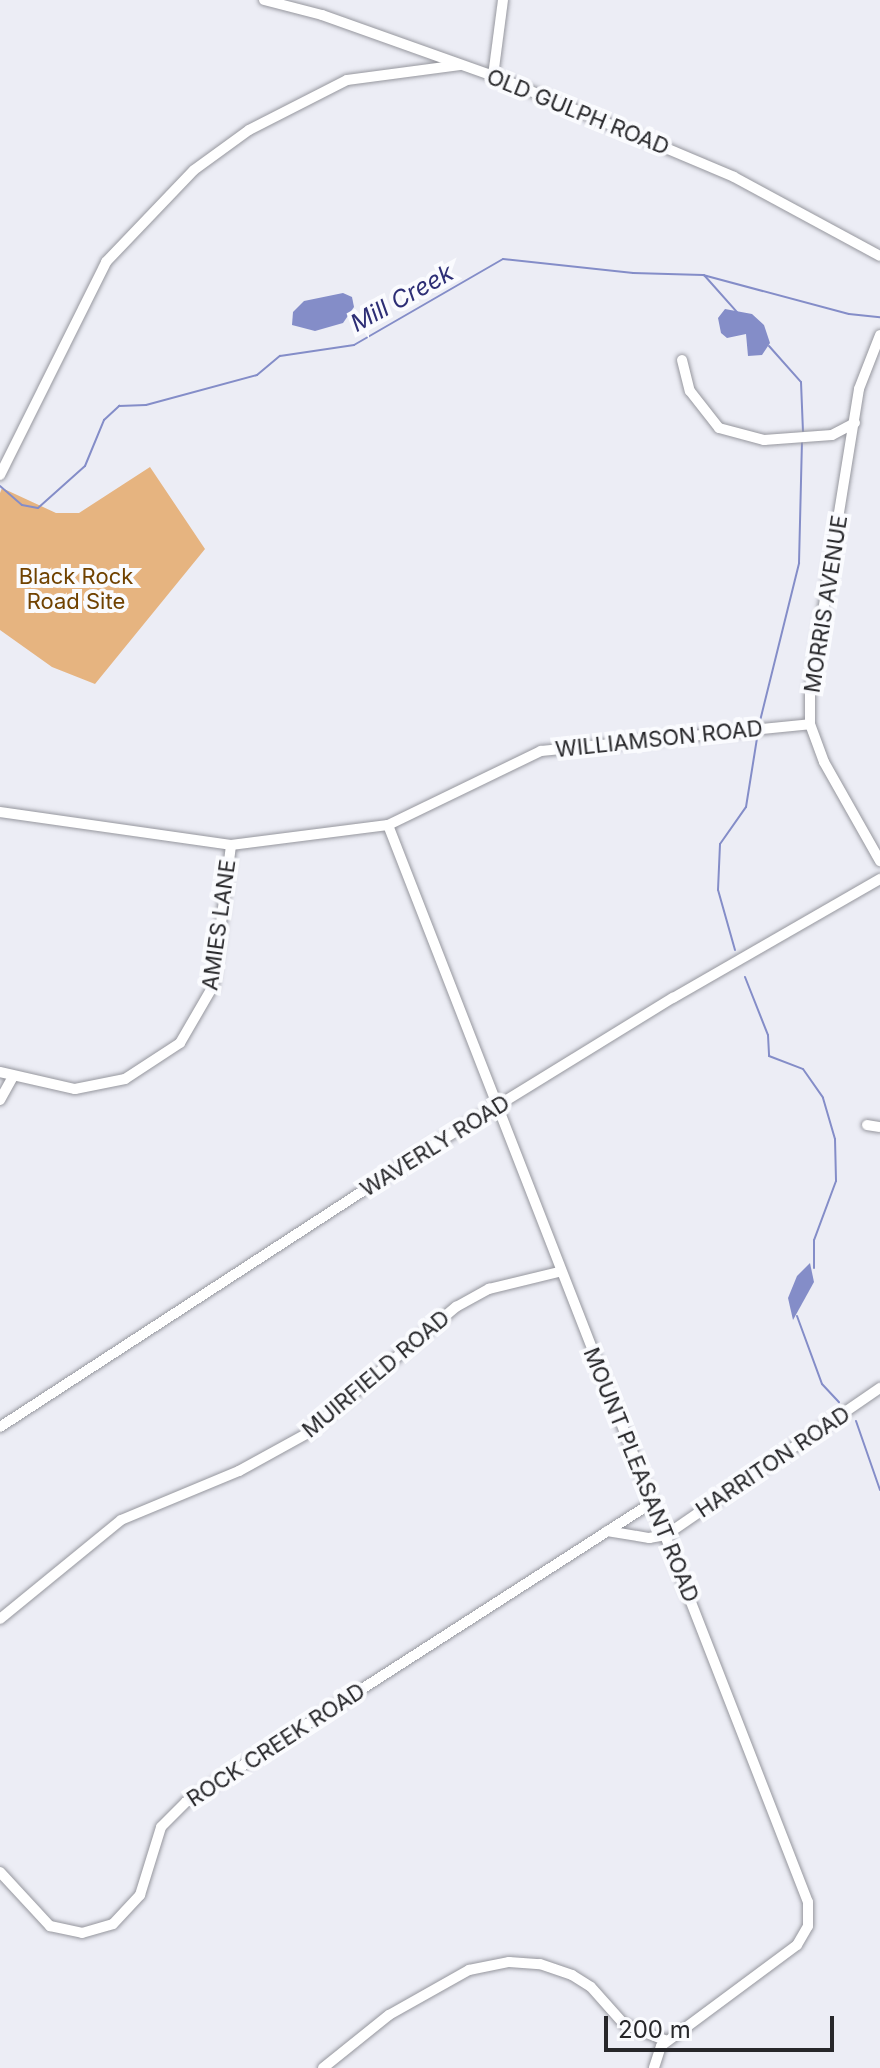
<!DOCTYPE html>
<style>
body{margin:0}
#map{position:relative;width:880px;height:2068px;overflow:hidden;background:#ecedf5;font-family:Inter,sans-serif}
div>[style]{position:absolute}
.green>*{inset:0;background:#e6b480}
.water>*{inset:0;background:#848dc8}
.stream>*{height:2px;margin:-1px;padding:0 1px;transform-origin:1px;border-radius:1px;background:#848dc8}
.roads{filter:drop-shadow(0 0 2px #96979e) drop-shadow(0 0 2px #96979e)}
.minor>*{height:10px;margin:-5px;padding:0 5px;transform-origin:5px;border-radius:5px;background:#fff}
span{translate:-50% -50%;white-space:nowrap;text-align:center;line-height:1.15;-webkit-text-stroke:8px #fafbfe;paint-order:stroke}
.street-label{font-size:22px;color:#27272a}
.park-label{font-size:22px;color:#704200}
.water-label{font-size:24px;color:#2d2e75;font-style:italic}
.scale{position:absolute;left:604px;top:2016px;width:230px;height:36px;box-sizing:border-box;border:4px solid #27272a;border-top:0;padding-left:10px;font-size:24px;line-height:28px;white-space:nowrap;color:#27272a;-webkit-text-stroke:6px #fafbfe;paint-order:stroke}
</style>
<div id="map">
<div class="green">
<div style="clip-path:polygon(150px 467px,205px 549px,95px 684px,52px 667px,0 630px,0 493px,2px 488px,56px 513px,79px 513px)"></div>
</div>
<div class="water">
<div style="clip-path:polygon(343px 293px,352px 297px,354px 307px,343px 323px,315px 331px,292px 325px,293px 312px,304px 301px)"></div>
<div style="clip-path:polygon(725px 309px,752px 314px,764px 325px,770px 343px,762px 355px,748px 356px,746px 334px,727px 338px,721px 333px,718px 318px)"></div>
<div style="clip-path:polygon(810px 1263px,814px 1282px,793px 1320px,788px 1298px,797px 1276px)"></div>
</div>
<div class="stream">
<div style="left:704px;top:275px;width:50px;rotate:48.3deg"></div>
<div style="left:769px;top:346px;width:48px;rotate:48.4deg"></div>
<div style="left:801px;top:382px;width:49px;rotate:87.7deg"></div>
<div style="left:0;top:486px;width:29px;rotate:41deg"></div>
<div style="left:22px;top:505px;width:16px;rotate:11deg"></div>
<div style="left:38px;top:508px;width:63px;rotate:-41.8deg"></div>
<div style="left:85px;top:466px;width:50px;rotate:-67.6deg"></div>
<div style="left:104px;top:420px;width:21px;rotate:-43deg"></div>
<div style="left:119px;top:406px;width:27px;rotate:-2deg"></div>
<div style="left:146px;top:405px;width:115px;rotate:-15.1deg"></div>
<div style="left:257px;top:375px;width:30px;rotate:-40deg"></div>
<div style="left:280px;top:356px;width:75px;rotate:-8.5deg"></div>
<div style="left:354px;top:345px;width:172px;rotate:-30deg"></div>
<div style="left:503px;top:259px;width:131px;rotate:6.1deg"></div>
<div style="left:633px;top:273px;width:70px;rotate:1.6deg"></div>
<div style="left:703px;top:275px;width:151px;rotate:15deg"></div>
<div style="left:849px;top:314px;width:31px;rotate:6deg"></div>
<div style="left:759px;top:725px;width:167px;rotate:-76.1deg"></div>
<div style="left:799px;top:563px;width:122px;rotate:-88.6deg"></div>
<div style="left:735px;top:950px;width:62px;rotate:-105.8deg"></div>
<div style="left:718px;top:890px;width:46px;rotate:-87.5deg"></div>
<div style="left:720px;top:844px;width:45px;rotate:-54.9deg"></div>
<div style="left:746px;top:807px;width:76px;rotate:-80.9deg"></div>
<div style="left:745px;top:977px;width:62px;rotate:68.4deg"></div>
<div style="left:768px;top:1035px;width:21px;rotate:87deg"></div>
<div style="left:769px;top:1056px;width:36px;rotate:21deg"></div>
<div style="left:803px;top:1069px;width:35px;rotate:55deg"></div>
<div style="left:823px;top:1098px;width:43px;rotate:73.7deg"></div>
<div style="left:835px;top:1139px;width:42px;rotate:88.6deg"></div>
<div style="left:836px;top:1181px;width:63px;rotate:110.4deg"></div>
<div style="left:814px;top:1240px;width:28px;rotate:90deg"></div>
<div style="left:797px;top:1316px;width:72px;rotate:69.8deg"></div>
<div style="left:822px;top:1384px;width:25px;rotate:47deg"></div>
<div style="left:856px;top:1421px;width:73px;rotate:70.8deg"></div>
</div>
<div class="roads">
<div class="minor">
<div style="left:264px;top:0;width:60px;rotate:14.5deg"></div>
<div style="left:322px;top:15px;width:196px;rotate:19.6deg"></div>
<div style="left:507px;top:81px;width:246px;rotate:22.9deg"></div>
<div style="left:734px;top:177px;width:166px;rotate:28.4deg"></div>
<div style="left:493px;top:76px;width:77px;rotate:-82.5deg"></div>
<div style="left:880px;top:335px;width:58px;rotate:111.3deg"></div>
<div style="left:859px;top:389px;width:305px;rotate:99.2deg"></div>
<div style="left:810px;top:690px;width:34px;rotate:90deg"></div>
<div style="left:810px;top:724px;width:40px;rotate:69.8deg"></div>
<div style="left:824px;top:762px;width:114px;rotate:60.5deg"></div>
<div style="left:682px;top:360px;width:32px;rotate:76deg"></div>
<div style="left:690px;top:391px;width:47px;rotate:51.9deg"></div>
<div style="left:719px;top:428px;width:47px;rotate:14.9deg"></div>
<div style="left:764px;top:440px;width:68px;rotate:-4.2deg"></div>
<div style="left:832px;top:435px;width:26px;rotate:-28deg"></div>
<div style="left:0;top:475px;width:238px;rotate:-63.5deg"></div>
<div style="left:106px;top:262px;width:127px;rotate:-46.3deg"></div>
<div style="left:194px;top:170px;width:68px;rotate:-36deg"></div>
<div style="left:249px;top:130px;width:110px;rotate:-27deg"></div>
<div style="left:347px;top:80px;width:114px;rotate:-7.6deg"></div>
<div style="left:0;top:812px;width:233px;rotate:8.1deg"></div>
<div style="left:231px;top:845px;width:158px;rotate:-7.3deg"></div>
<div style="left:388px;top:825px;width:170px;rotate:-25.8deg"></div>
<div style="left:541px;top:751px;width:270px;rotate:-5.7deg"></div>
<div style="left:388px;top:825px;width:1156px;rotate:68.7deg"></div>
<div style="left:808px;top:1902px;width:24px;rotate:90deg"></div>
<div style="left:808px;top:1926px;width:22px;rotate:120deg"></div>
<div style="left:797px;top:1945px;width:169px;rotate:143.4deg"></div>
<div style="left:661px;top:2046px;width:23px;rotate:108deg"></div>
<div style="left:0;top:1072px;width:77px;rotate:12.8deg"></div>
<div style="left:75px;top:1089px;width:51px;rotate:-11.3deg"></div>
<div style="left:125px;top:1079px;width:66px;rotate:-33.2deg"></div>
<div style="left:180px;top:1043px;width:66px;rotate:-59.9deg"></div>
<div style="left:213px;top:986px;width:142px;rotate:-82.7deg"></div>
<div style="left:0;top:1100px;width:26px;rotate:-61deg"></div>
<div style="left:867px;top:1125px;width:13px;rotate:9deg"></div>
<div style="left:0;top:1427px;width:515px;rotate:-33.04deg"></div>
<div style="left:432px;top:1146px;width:283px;rotate:-31.6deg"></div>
<div style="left:673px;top:998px;width:239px;rotate:-29.9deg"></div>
<div style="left:607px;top:1531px;width:43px;rotate:9.5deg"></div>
<div style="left:649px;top:1538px;width:17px;rotate:-10deg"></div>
<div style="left:666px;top:1535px;width:260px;rotate:-34.5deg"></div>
<div style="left:0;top:1619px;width:156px;rotate:-39.3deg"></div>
<div style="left:121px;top:1520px;width:128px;rotate:-22.6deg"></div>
<div style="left:239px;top:1471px;width:77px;rotate:-28.9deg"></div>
<div style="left:306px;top:1434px;width:197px;rotate:-40.3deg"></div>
<div style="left:456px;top:1307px;width:38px;rotate:-29deg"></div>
<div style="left:489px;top:1289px;width:72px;rotate:-13.7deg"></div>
<div style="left:0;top:1872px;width:74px;rotate:47.2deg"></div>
<div style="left:50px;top:1926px;width:33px;rotate:12deg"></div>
<div style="left:82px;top:1933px;width:32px;rotate:-16deg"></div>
<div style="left:113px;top:1924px;width:40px;rotate:-47deg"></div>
<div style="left:140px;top:1895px;width:71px;rotate:-72.8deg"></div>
<div style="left:161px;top:1827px;width:35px;rotate:-45deg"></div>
<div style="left:186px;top:1802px;width:555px;rotate:-32.72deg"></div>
<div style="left:323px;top:2068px;width:85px;rotate:-38.8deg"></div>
<div style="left:389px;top:2015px;width:92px;rotate:-29.4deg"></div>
<div style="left:469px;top:1970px;width:41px;rotate:-11.3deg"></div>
<div style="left:509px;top:1962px;width:31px;rotate:4deg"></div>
<div style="left:540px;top:1964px;width:34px;rotate:19deg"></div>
<div style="left:572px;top:1975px;width:22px;rotate:32deg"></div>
<div style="left:591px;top:1987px;width:50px;rotate:48.3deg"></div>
<div style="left:624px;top:2024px;width:46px;rotate:21.6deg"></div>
</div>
</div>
<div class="street-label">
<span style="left:578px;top:112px;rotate:22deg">OLD GULPH ROAD</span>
<span style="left:826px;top:604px;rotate:-81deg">MORRIS AVENUE</span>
<span style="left:659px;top:739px;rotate:-6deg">WILLIAMSON ROAD</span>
<span style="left:219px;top:925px;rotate:-82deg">AMIES LANE</span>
<span style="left:435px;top:1146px;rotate:-32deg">WAVERLY ROAD</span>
<span style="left:376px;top:1374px;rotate:-40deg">MUIRFIELD ROAD</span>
<span style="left:773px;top:1462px;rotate:-34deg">HARRITON ROAD</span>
<span style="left:641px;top:1475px;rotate:68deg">MOUNT PLEASANT ROAD</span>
<span style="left:276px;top:1745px;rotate:-33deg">ROCK CREEK ROAD</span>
</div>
<div class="park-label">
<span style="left:76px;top:589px">Black Rock<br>Road Site</span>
</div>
<div class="water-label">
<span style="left:402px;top:298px;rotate:-29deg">Mill Creek</span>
</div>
<div class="scale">200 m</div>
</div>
